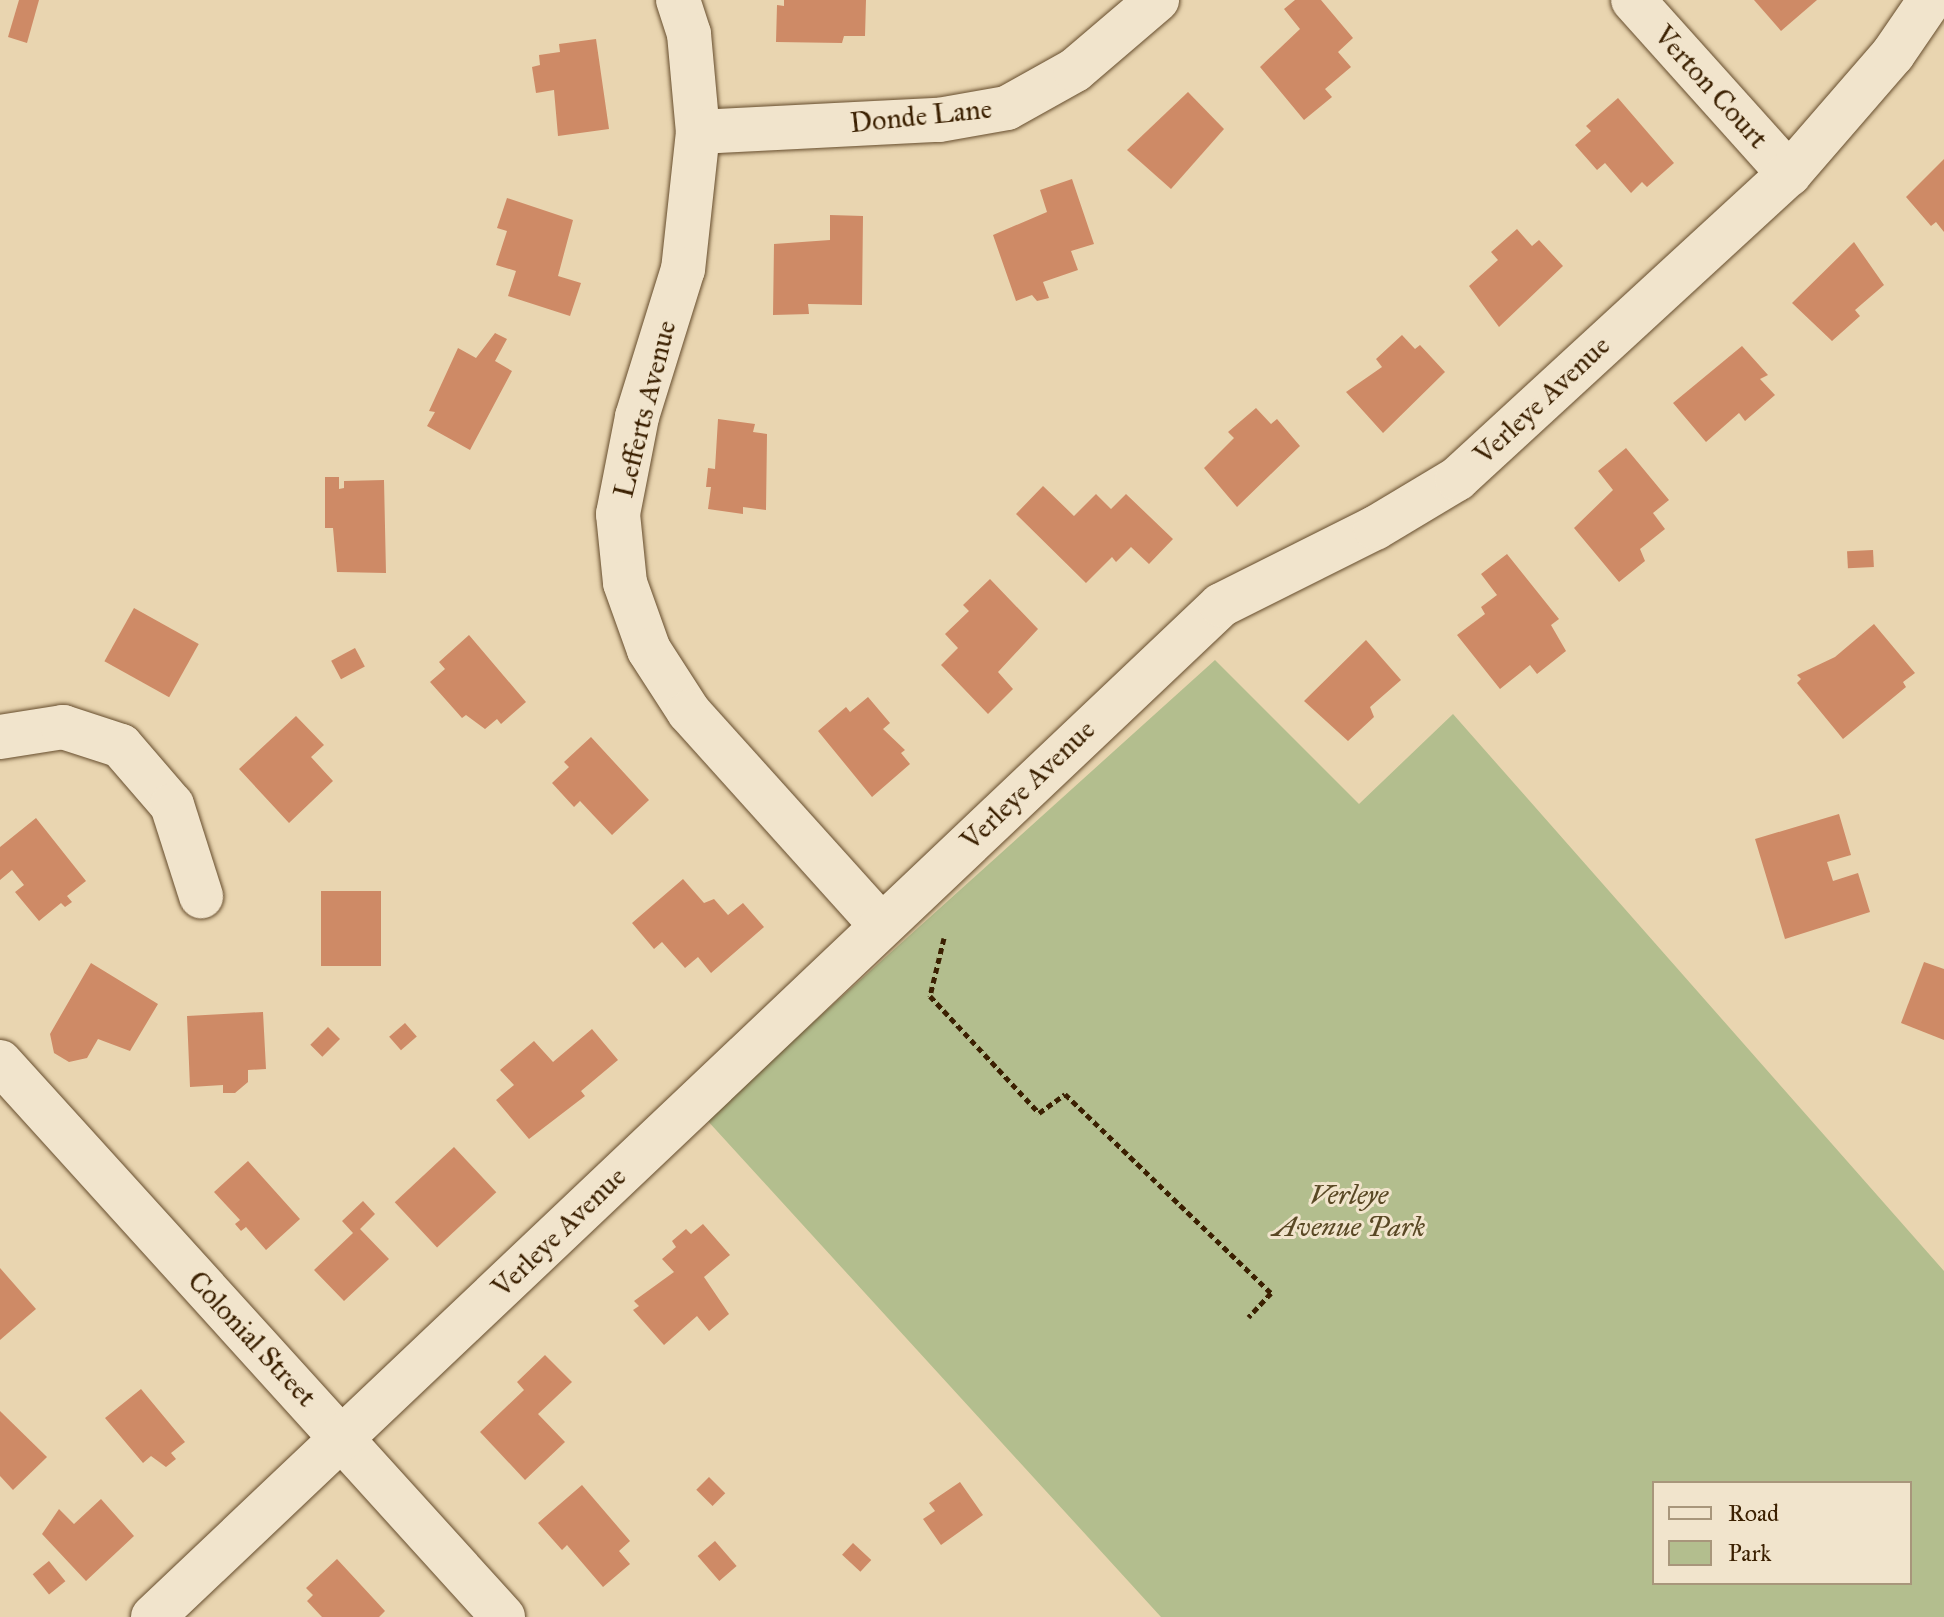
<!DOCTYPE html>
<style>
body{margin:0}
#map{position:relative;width:1944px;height:1617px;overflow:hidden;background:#e9d5b0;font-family:"IM FELL Great Primer",serif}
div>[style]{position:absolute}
.green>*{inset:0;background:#b3be8e}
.building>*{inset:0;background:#ce8a66;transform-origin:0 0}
.path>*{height:5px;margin-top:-2.5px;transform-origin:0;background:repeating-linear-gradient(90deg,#3b2001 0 6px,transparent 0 10px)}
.roads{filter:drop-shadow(0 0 2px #664d2d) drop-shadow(0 0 2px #664d2d)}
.minor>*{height:44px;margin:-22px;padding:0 22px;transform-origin:22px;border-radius:22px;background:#f1e4cc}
span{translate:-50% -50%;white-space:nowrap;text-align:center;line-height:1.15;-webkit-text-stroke:6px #f1e4cc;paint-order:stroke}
.street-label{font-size:28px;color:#3b2001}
.park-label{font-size:28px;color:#594824;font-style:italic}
.legend{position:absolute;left:1652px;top:1481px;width:260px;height:104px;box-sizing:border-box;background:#f1e4cc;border:2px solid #a8967b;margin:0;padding:10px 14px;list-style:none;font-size:24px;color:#3b2001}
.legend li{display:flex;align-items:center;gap:16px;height:40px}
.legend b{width:40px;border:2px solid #a8967b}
</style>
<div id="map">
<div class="green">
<div style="clip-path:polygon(evenodd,1215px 660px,1359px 804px,1453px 714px,1944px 1271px,1944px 1617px,1161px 1617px,706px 1119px,1215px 660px,1654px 1483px,1910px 1483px,1910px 1583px,1654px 1583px,1654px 1483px)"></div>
</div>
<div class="building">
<div style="clip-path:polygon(19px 0,39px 0,27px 43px,8px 37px)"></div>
<div style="clip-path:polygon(784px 0,866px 0,865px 36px,844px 36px,842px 43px,776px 42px,777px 5px,784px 6px)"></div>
<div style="clip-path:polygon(1295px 0,1321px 0,1353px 38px,1338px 52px,1351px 67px,1325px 89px,1332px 97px,1304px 120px,1260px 67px,1300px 29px,1284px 9px)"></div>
<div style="clip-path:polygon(1754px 0,1817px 0,1781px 31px)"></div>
<div style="clip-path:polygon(596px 39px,609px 129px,558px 136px,554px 90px,536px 93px,532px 67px,540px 65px,539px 55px,560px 52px,559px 44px)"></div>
<div style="clip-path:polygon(1188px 92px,1224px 129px,1171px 189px,1127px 150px)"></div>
<div style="clip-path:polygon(1618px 98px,1674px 163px,1647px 187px,1642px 182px,1631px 193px,1605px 163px,1597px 170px,1575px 145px,1591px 131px,1586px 126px)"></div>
<div style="clip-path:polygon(1944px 159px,1944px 232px,1936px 222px,1931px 226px,1906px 197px)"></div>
<div style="clip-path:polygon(1072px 179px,1094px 244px,1071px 251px,1078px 270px,1043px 282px,1049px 298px,1037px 301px,1032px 295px,1016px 301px,993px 235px,1047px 212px,1040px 190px)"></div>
<div style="clip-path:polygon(507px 198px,573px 220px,558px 276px,581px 283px,570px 316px,508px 296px,516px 271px,496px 265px,507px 231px,497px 228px)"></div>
<div style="clip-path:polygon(830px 215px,863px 216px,862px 305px,808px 304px,809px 314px,773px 315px,774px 244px,830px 240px)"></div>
<div style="clip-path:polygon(1517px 229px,1532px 246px,1539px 240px,1563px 266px,1499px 327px,1469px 286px,1498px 260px,1491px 252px)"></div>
<div style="clip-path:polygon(1854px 242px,1884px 285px,1855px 310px,1860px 316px,1832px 341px,1792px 303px)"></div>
<div style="clip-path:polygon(495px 333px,507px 339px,495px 361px,512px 371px,470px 450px,427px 426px,435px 412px,429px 411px,458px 348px,476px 358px)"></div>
<div style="clip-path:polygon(1402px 335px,1415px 349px,1420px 345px,1445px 372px,1383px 433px,1346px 392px,1382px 367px,1376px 359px)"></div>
<div style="clip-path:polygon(1742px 346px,1768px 375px,1760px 379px,1775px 395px,1745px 421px,1739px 413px,1706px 442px,1673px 403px)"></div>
<div style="clip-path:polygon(1256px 408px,1271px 424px,1277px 419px,1300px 446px,1237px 507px,1204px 468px,1234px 438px,1228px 432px)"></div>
<div style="clip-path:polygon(718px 419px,755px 424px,753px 432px,767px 434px,766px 510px,743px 507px,743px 514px,708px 509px,711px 487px,706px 487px,708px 468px,715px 469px)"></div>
<div style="clip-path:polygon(1626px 448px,1669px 500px,1653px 513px,1665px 529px,1640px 549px,1645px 561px,1619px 582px,1574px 528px,1613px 490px,1598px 471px)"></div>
<div style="clip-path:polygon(325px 477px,339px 477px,339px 489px,344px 488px,344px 481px,384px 480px,386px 573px,337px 572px,333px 528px,325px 528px)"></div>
<div style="clip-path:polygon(1043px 486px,1074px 516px,1096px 494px,1111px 509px,1126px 494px,1173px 539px,1149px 564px,1131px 547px,1116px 562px,1112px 557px,1086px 583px,1016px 514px)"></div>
<div style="left:1873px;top:550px;width:17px;height:26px;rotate:87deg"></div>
<div style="clip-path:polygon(1507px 554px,1559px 619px,1551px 625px,1566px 651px,1537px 674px,1530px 665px,1500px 689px,1457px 635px,1485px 614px,1481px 607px,1497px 595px,1481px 574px)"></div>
<div style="clip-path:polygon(990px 579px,1038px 629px,998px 672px,1013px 689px,988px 714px,941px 665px,958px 648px,945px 634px,969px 611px,963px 605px)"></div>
<div style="left:134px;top:608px;width:74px;height:61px;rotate:29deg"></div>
<div style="clip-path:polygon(1874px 624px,1915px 673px,1903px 682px,1906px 687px,1843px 739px,1797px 683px,1801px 679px,1797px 675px,1835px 657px)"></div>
<div style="clip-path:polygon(469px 635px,526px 702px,501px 724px,497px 719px,485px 729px,466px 715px,462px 718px,430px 682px,445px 669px,439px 662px)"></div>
<div style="clip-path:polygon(1366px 640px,1401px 680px,1370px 707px,1374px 717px,1348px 741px,1304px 701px)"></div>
<div style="left:355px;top:648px;width:21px;height:27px;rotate:62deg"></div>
<div style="clip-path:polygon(868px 697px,890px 723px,883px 729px,905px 750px,901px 753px,910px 764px,872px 797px,818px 731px,846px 707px,850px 712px)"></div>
<div style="clip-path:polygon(296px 716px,324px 745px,311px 757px,333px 781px,289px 823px,239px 769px)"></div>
<div style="clip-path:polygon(591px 737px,649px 800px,612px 835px,580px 801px,574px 807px,552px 783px,569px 767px,564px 762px)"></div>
<div style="clip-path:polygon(1839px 814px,1851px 855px,1827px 862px,1833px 881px,1858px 873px,1870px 912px,1785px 939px,1755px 839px)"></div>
<div style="clip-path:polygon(36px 818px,86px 881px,67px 896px,72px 902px,65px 907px,61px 903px,39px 921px,15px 892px,24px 885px,12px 870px,0 880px,0 847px)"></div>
<div style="clip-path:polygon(683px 879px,704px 903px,714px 899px,728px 915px,743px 903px,764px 927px,711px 973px,698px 957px,685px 968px,662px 942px,654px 949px,632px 923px)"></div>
<div style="left:321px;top:891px;width:60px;height:75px"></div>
<div style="clip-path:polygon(1924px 962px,1944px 969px,1944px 1040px,1901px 1023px)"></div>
<div style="clip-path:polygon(91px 963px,158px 1004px,130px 1051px,98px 1039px,87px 1058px,69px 1062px,54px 1053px,50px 1034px)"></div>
<div style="clip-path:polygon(263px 1012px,266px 1069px,248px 1070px,248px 1082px,235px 1093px,223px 1093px,223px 1085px,190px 1087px,187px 1016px)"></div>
<div style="left:405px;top:1023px;width:18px;height:21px;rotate:49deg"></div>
<div style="left:328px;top:1027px;width:17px;height:25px;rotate:45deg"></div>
<div style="clip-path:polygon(592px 1029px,618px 1060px,581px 1091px,585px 1096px,529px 1139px,496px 1100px,514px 1085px,500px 1070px,534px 1041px,553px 1062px)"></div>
<div style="left:454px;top:1147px;width:62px;height:81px;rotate:47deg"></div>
<div style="clip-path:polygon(248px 1161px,300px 1219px,266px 1250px,246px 1227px,241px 1231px,235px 1224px,240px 1220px,214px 1192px)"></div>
<div style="clip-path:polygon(363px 1201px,375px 1214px,360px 1229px,389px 1259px,344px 1301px,314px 1270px,353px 1233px,342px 1221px)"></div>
<div style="clip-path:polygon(703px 1224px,730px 1255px,704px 1277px,729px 1314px,709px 1331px,697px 1316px,664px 1345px,633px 1310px,639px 1306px,634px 1301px,674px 1272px,662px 1259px,676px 1247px,672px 1241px,686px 1229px,691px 1234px)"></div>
<div style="clip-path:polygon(0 1268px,36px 1309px,0 1340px)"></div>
<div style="clip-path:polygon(545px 1355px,572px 1382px,538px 1414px,565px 1442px,525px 1480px,480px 1432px,524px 1390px,517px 1382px)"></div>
<div style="clip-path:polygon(141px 1389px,185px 1442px,171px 1453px,176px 1459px,166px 1467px,151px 1456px,143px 1463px,105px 1418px)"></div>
<div style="clip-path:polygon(0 1411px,47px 1457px,13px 1490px,0 1476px)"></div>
<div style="left:709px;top:1477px;width:23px;height:18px;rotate:45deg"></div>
<div style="clip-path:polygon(960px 1482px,983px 1515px,941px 1545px,923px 1519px,935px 1511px,929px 1503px)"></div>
<div style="clip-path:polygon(582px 1485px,630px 1541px,619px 1551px,630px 1564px,603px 1587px,567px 1545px,562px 1550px,538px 1523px)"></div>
<div style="clip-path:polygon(101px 1499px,134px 1536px,86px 1581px,42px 1534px,59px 1509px,74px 1524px)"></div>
<div style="left:715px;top:1541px;width:33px;height:23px;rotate:49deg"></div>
<div style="left:853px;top:1543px;width:25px;height:16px;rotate:43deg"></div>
<div style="clip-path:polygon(337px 1559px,385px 1611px,379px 1617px,322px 1617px,307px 1601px,313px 1595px,306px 1588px)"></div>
<div style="left:49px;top:1561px;width:26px;height:21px;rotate:51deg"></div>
</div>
<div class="path">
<div style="left:944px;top:938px;width:60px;rotate:103.6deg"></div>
<div style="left:930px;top:996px;width:160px;rotate:47deg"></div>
<div style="left:1039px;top:1113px;width:32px;rotate:-36deg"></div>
<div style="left:1065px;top:1094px;width:286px;rotate:44deg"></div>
<div style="left:1271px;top:1293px;width:33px;rotate:133deg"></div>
</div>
<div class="roads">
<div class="minor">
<div style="left:678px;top:0;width:36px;rotate:72deg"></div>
<div style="left:689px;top:34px;width:98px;rotate:84.8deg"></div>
<div style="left:698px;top:132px;width:138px;rotate:96.2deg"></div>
<div style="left:683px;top:269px;width:155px;rotate:107.3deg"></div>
<div style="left:637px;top:417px;width:99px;rotate:101.1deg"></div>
<div style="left:618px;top:514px;width:69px;rotate:84.2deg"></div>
<div style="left:625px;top:583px;width:71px;rotate:70.3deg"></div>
<div style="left:649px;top:650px;width:74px;rotate:57.2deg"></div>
<div style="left:689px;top:712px;width:287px;rotate:48deg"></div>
<div style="left:1633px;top:0;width:234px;rotate:48.1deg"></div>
<div style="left:698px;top:132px;width:241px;rotate:-2.9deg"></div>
<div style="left:939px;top:120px;width:69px;rotate:-10deg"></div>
<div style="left:1007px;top:108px;width:78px;rotate:-29.2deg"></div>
<div style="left:1075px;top:70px;width:108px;rotate:-40.5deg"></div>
<div style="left:0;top:737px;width:64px;rotate:-9deg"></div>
<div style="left:63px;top:727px;width:61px;rotate:18.1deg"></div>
<div style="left:121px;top:746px;width:78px;rotate:49.2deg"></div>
<div style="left:172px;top:805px;width:96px;rotate:72.3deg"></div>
<div style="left:0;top:1062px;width:749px;rotate:47.81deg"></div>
<div style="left:153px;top:1617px;width:1471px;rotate:-43.46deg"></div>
<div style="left:1221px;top:605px;width:172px;rotate:-26.6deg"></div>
<div style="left:1375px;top:528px;width:96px;rotate:-30.9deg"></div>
<div style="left:1457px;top:479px;width:451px;rotate:-42.6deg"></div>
<div style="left:1789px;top:174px;width:159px;rotate:-49.1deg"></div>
<div style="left:1893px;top:54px;width:65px;rotate:-55.6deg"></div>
</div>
</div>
<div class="street-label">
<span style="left:1711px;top:87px;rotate:48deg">Verton Court</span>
<span style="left:921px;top:116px;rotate:-6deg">Donde Lane</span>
<span style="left:1542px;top:400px;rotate:-43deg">Verleye Avenue</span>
<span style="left:645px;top:409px;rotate:-76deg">Lefferts Avenue</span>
<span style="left:1028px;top:785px;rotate:-44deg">Verleye Avenue</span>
<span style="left:559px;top:1232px;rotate:-44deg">Verleye Avenue</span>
<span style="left:252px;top:1339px;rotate:47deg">Colonial Street</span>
</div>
<div class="park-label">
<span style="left:1349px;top:1211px">Verleye<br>Avenue Park</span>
</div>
<ul class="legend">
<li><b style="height:10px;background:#f1e4cc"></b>Road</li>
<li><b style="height:22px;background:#b3be8e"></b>Park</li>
</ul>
</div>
